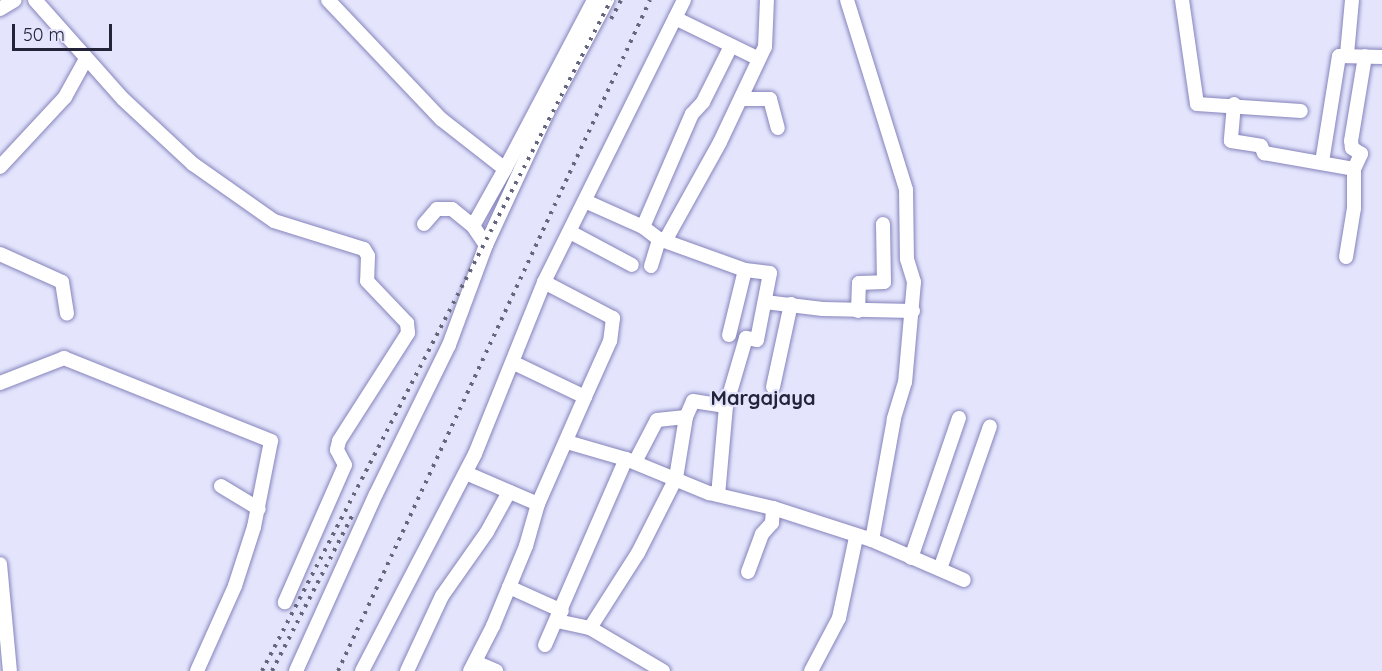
<!DOCTYPE html>
<style>
body{margin:0}
#map{position:relative;width:1382px;height:671px;overflow:hidden;background:#e4e5fd;font-family:Quicksand,sans-serif}
div>[style]{position:absolute}
.roads{filter:drop-shadow(0 0 2px #8583bb) drop-shadow(0 0 2px #8583bb)}
.minor>*{height:14px;margin:-7px;padding:0 7px;transform-origin:7px;border-radius:7px;background:#fff}
.rail>*{height:4px;margin-top:-2px;transform-origin:0;background:repeating-linear-gradient(90deg,#66667d 0 3px,transparent 0 9px)}
span{translate:-50% -50%;white-space:nowrap;text-align:center;line-height:1.15;-webkit-text-stroke:4.5px #e4e5fd;paint-order:stroke}
.quarter-label{font-size:20px;color:#232339;font-weight:700}
.scale{position:absolute;left:12px;top:24px;width:100px;height:27px;box-sizing:border-box;border:3px solid #232339;border-top:0;padding-left:8px;font-size:18px;line-height:21px;white-space:nowrap;color:#232339;-webkit-text-stroke:4px #e4e5fd;paint-order:stroke}
</style>
<div id="map">
<div class="roads">
<div class="minor">
<div style="left:35px;top:0;width:132px;rotate:48.4deg"></div>
<div style="left:123px;top:99px;width:96px;rotate:42.9deg"></div>
<div style="left:193px;top:164px;width:99px;rotate:35.1deg"></div>
<div style="left:274px;top:221px;width:94px;rotate:17.3deg"></div>
<div style="left:364px;top:249px;width:8px;rotate:60deg"></div>
<div style="left:368px;top:256px;width:25px;rotate:92deg"></div>
<div style="left:367px;top:281px;width:58px;rotate:46.4deg"></div>
<div style="left:407px;top:323px;width:10px;rotate:84deg"></div>
<div style="left:408px;top:333px;width:128px;rotate:122.6deg"></div>
<div style="left:339px;top:441px;width:9px;rotate:103deg"></div>
<div style="left:337px;top:450px;width:17px;rotate:62deg"></div>
<div style="left:345px;top:465px;width:150px;rotate:113.7deg"></div>
<div style="left:328px;top:0;width:164px;rotate:46.5deg"></div>
<div style="left:441px;top:119px;width:81px;rotate:38deg"></div>
<div style="left:505px;top:169px;width:65px;rotate:119.3deg"></div>
<div style="left:847px;top:0;width:199px;rotate:72.7deg"></div>
<div style="left:906px;top:190px;width:69px;rotate:89.2deg"></div>
<div style="left:907px;top:259px;width:24px;rotate:73deg"></div>
<div style="left:914px;top:282px;width:100px;rotate:95.1deg"></div>
<div style="left:905px;top:382px;width:39px;rotate:107deg"></div>
<div style="left:894px;top:419px;width:123px;rotate:100.3deg"></div>
<div style="left:1182px;top:0;width:105px;rotate:81.8deg"></div>
<div style="left:1197px;top:104px;width:104px;rotate:3.9deg"></div>
<div style="left:0;top:9px;width:17px;rotate:-31deg"></div>
<div style="left:675px;top:18px;width:93px;rotate:26deg"></div>
<div style="left:1347px;top:54px;width:54px;rotate:-84.7deg"></div>
<div style="left:741px;top:99px;width:29px"></div>
<div style="left:770px;top:99px;width:30px;rotate:75deg"></div>
<div style="left:1234px;top:104px;width:37px;rotate:95deg"></div>
<div style="left:1231px;top:141px;width:30px;rotate:9deg"></div>
<div style="left:1261px;top:146px;width:8px;rotate:67deg"></div>
<div style="left:1264px;top:153px;width:91px;rotate:10.1deg"></div>
<div style="left:1322px;top:162px;width:107px;rotate:-80.9deg"></div>
<div style="left:1339px;top:56px;width:43px;rotate:1.3deg"></div>
<div style="left:0;top:167px;width:96px;rotate:-47.1deg"></div>
<div style="left:65px;top:97px;width:43px;rotate:-61.1deg"></div>
<div style="left:505px;top:169px;width:191px;rotate:-62.2deg"></div>
<div style="left:585px;top:201px;width:64px;rotate:24.1deg"></div>
<div style="left:643px;top:227px;width:20px;rotate:37deg"></div>
<div style="left:659px;top:239px;width:91px;rotate:19.8deg"></div>
<div style="left:745px;top:270px;width:67px;rotate:103.8deg"></div>
<div style="left:424px;top:224px;width:20px;rotate:-49deg"></div>
<div style="left:437px;top:209px;width:15px"></div>
<div style="left:452px;top:209px;width:27px;rotate:39deg"></div>
<div style="left:473px;top:226px;width:23px;rotate:56deg"></div>
<div style="left:643px;top:227px;width:123px;rotate:-66.6deg"></div>
<div style="left:692px;top:114px;width:16px;rotate:-47deg"></div>
<div style="left:703px;top:102px;width:63px;rotate:-63.4deg"></div>
<div style="left:570px;top:232px;width:70px;rotate:28deg"></div>
<div style="left:665px;top:241px;width:113px;rotate:-60.9deg"></div>
<div style="left:720px;top:142px;width:105px;rotate:-64.7deg"></div>
<div style="left:765px;top:47px;width:47px;rotate:-87.6deg"></div>
<div style="left:0;top:254px;width:68px;rotate:24.3deg"></div>
<div style="left:62px;top:282px;width:32px;rotate:81deg"></div>
<div style="left:1346px;top:257px;width:50px;rotate:-80.7deg"></div>
<div style="left:1354px;top:208px;width:39px;rotate:-90deg"></div>
<div style="left:1354px;top:169px;width:17px;rotate:-65deg"></div>
<div style="left:1361px;top:154px;width:11px;rotate:-146deg"></div>
<div style="left:1352px;top:148px;width:7px;rotate:-98deg"></div>
<div style="left:1351px;top:141px;width:86px;rotate:-80.6deg"></div>
<div style="left:651px;top:266px;width:28px;rotate:-73deg"></div>
<div style="left:544px;top:282px;width:78px;rotate:27.6deg"></div>
<div style="left:613px;top:318px;width:23px;rotate:97deg"></div>
<div style="left:610px;top:341px;width:61px;rotate:114.1deg"></div>
<div style="left:765px;top:302px;width:58px;rotate:6.9deg"></div>
<div style="left:823px;top:309px;width:90px;rotate:1.3deg"></div>
<div style="left:858px;top:311px;width:28px;rotate:-88deg"></div>
<div style="left:859px;top:283px;width:25px;rotate:-2deg"></div>
<div style="left:884px;top:282px;width:58px;rotate:-91deg"></div>
<div style="left:0;top:383px;width:69px;rotate:-21.3deg"></div>
<div style="left:64px;top:358px;width:223px;rotate:21.8deg"></div>
<div style="left:271px;top:441px;width:88px;rotate:101.2deg"></div>
<div style="left:254px;top:527px;width:62px;rotate:107.9deg"></div>
<div style="left:235px;top:586px;width:93px;rotate:114.1deg"></div>
<div style="left:773px;top:387px;width:85px;rotate:-77.8deg"></div>
<div style="left:726px;top:406px;width:71px;rotate:-73.6deg"></div>
<div style="left:746px;top:338px;width:11px;rotate:10deg"></div>
<div style="left:757px;top:340px;width:68px;rotate:-79deg"></div>
<div style="left:770px;top:273px;width:25px;rotate:-173deg"></div>
<div style="left:567px;top:442px;width:61px;rotate:16.1deg"></div>
<div style="left:626px;top:459px;width:90px;rotate:22.3deg"></div>
<div style="left:709px;top:493px;width:66px;rotate:13.2deg"></div>
<div style="left:773px;top:508px;width:104px;rotate:17.9deg"></div>
<div style="left:872px;top:540px;width:100px;rotate:23.5deg"></div>
<div style="left:635px;top:462px;width:47px;rotate:-62.4deg"></div>
<div style="left:657px;top:420px;width:29px;rotate:-6deg"></div>
<div style="left:466px;top:473px;width:78px;rotate:23.3deg"></div>
<div style="left:221px;top:486px;width:44px;rotate:31.2deg"></div>
<div style="left:911px;top:558px;width:148px;rotate:-71.1deg"></div>
<div style="left:0;top:564px;width:107px;rotate:84.7deg"></div>
<div style="left:940px;top:569px;width:151px;rotate:-70.7deg"></div>
<div style="left:748px;top:572px;width:40px;rotate:-69.8deg"></div>
<div style="left:762px;top:534px;width:15px;rotate:-48deg"></div>
<div style="left:772px;top:523px;width:15px;rotate:-86deg"></div>
<div style="left:509px;top:587px;width:58px;rotate:24.4deg"></div>
<div style="left:557px;top:621px;width:34px;rotate:12deg"></div>
<div style="left:545px;top:645px;width:203px;rotate:-66.5deg"></div>
<div style="left:475px;top:662px;width:23px;rotate:23deg"></div>
<div style="left:296px;top:671px;width:194px;rotate:-65.7deg"></div>
<div style="left:376px;top:494px;width:166px;rotate:-63.9deg"></div>
<div style="left:449px;top:345px;width:107px;rotate:-69.7deg"></div>
<div style="left:486px;top:245px;width:145px;rotate:-65.2deg"></div>
<div style="left:547px;top:113px;width:128px;rotate:-62deg"></div>
<div style="left:362px;top:671px;width:245px;rotate:-62.5deg"></div>
<div style="left:475px;top:454px;width:185px;rotate:-68.1deg"></div>
<div style="left:544px;top:282px;width:315px;rotate:-63.6deg"></div>
<div style="left:407px;top:671px;width:83px;rotate:-65deg"></div>
<div style="left:442px;top:596px;width:78px;rotate:-54.9deg"></div>
<div style="left:487px;top:532px;width:46px;rotate:-61.2deg"></div>
<div style="left:470px;top:671px;width:51px;rotate:-62.9deg"></div>
<div style="left:493px;top:626px;width:87px;rotate:-67.6deg"></div>
<div style="left:526px;top:546px;width:44px;rotate:-74.1deg"></div>
<div style="left:538px;top:504px;width:117px;rotate:-66.3deg"></div>
<div style="left:585px;top:397px;width:79px;rotate:-154.4deg"></div>
<div style="left:663px;top:671px;width:85px;rotate:-149.5deg"></div>
<div style="left:590px;top:628px;width:89px;rotate:-57.4deg"></div>
<div style="left:638px;top:553px;width:84px;rotate:-63.1deg"></div>
<div style="left:676px;top:478px;width:62px;rotate:-80.7deg"></div>
<div style="left:686px;top:417px;width:17px;rotate:-66deg"></div>
<div style="left:693px;top:401px;width:33px;rotate:9deg"></div>
<div style="left:726px;top:406px;width:89px;rotate:95.1deg"></div>
<div style="left:811px;top:671px;width:60px;rotate:-62.2deg"></div>
<div style="left:839px;top:618px;width:83px;rotate:-78.1deg"></div>
</div>
</div>
<div class="rail">
<div style="left:611px;top:19px;width:21px;rotate:-62deg"></div>
<div style="left:262px;top:671px;width:756px;rotate:-62.52deg"></div>
<div style="left:272px;top:671px;width:177px;rotate:-62.7deg"></div>
<div style="left:338px;top:671px;width:740px;rotate:-65.06deg"></div>
</div>
<div class="quarter-label">
<span style="left:763px;top:397px">Margajaya</span>
</div>
<div class="scale">50 m</div>
</div>
